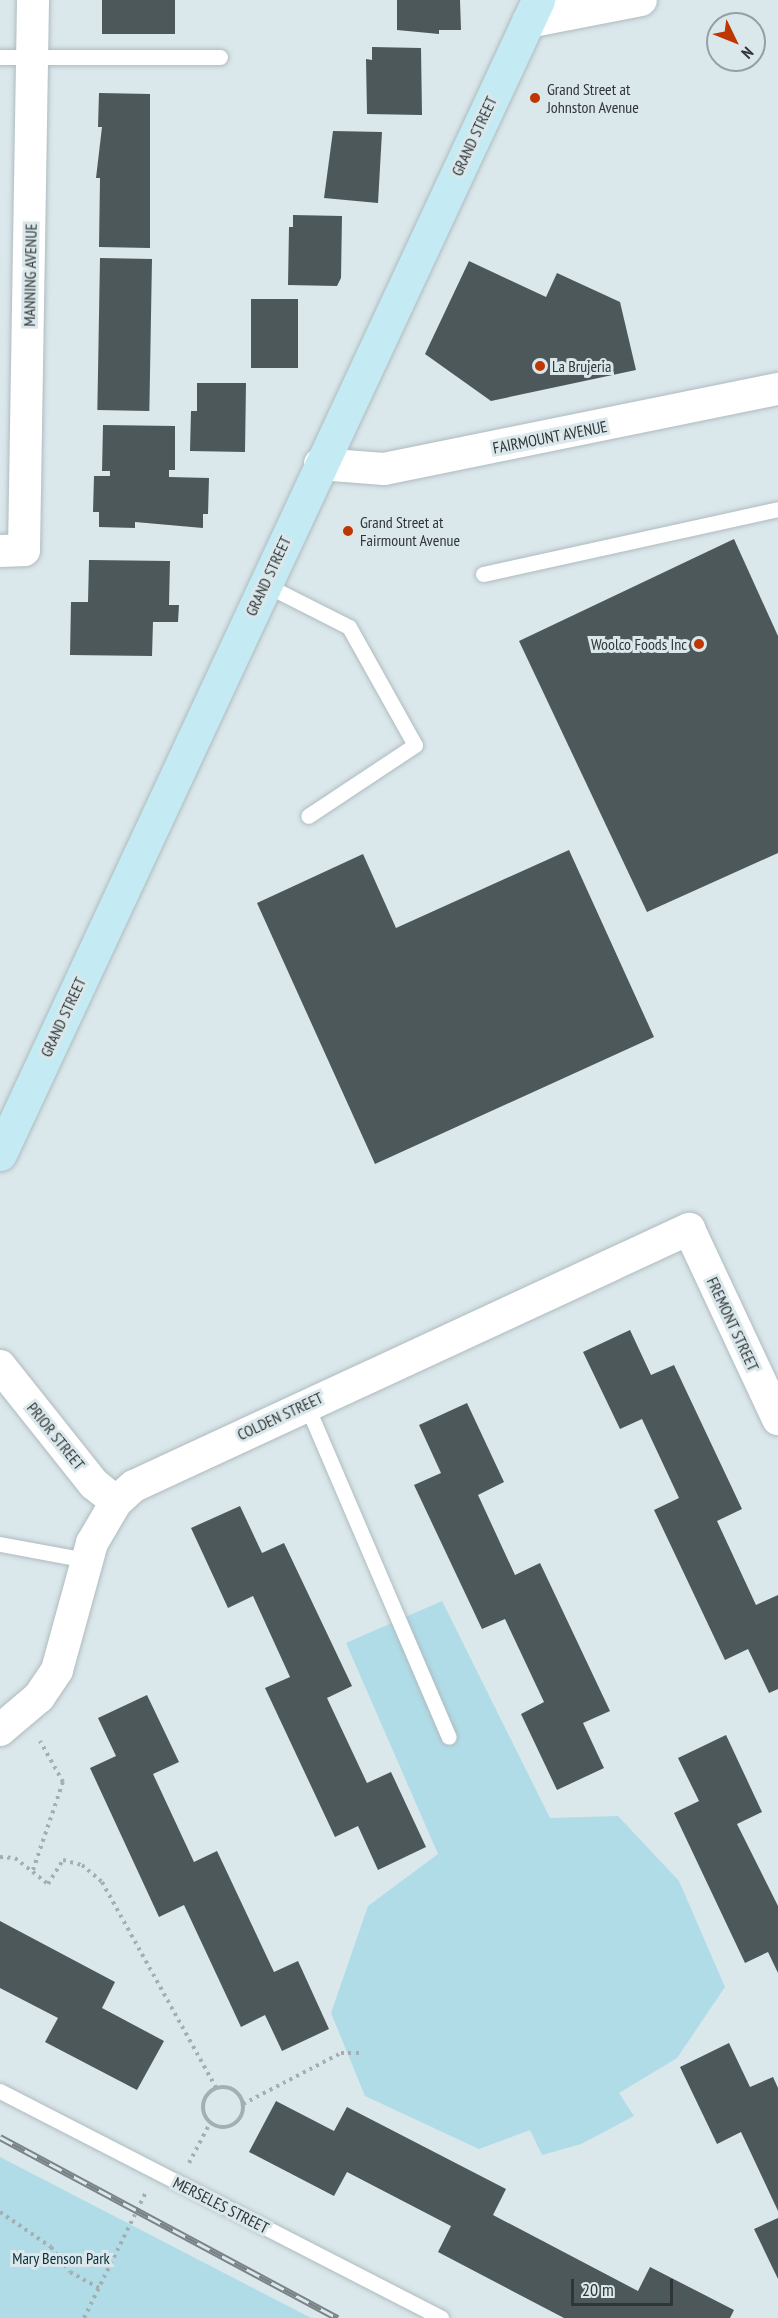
<!DOCTYPE html>
<style>
body{margin:0}
#map{position:relative;width:778px;height:2318px;overflow:hidden;background:#dae7eb;font-family:"PT Sans Narrow",sans-serif}
div>[style]{position:absolute}
.green>*{inset:0;background:#b0dce8}
.building>*{inset:0;background:#4d585b;transform-origin:0 0}
.path>*{height:4px;margin-top:-2px;transform-origin:0;background:repeating-linear-gradient(90deg,#a4afb2 0 3px,transparent 0 7.5px)}
.path>.ring{margin:-2px;padding:0;box-sizing:content-box;background:none;border:4px solid #a4afb2;border-radius:50%}
.roads{filter:drop-shadow(0 0 2px #afbbbf) drop-shadow(0 0 2px #afbbbf)}
.service>*{height:15px;margin:-7.5px;padding:0 7.5px;transform-origin:7.5px;border-radius:7.5px;background:#fff}
.minor>*{height:32px;margin:-16px;padding:0 16px;transform-origin:16px;border-radius:16px;background:#fff}
.secondary>*{height:33px;margin:-16.5px;padding:0 16.5px;transform-origin:16.5px;border-radius:16.5px;background:#c4ebf3}
.rail>*{height:7px;margin-top:-3.5px;transform-origin:0;background:repeating-linear-gradient(90deg,#dae7eb 0 14px,#7a8385 0 28px);box-sizing:border-box;border-block:2px solid #7a8385}
.dots>*{width:16px;height:16px;translate:-50% -50%;box-sizing:border-box;border:3px solid #dae7eb;border-radius:50%}
span{translate:-50% -50%;white-space:nowrap;text-align:center;line-height:1.15;-webkit-text-stroke:6px #dae7eb;paint-order:stroke}
.poi-label{font-size:16px;color:#303537}
.left{translate:0 -50%;text-align:left}
.right{translate:-100% -50%;text-align:right}
.street-label{font-size:16px;color:#303537}
.park-label{font-size:16px;color:#092e37}
.north{position:absolute;left:706px;top:12px;width:60px;height:60px;box-sizing:border-box;background:#dae7eb;border:2px solid #96a0a3;border-radius:50%;rotate:133deg;font-size:16px;font-weight:700;line-height:24px;text-align:center;color:#303537}
.north::after{content:'';display:block;margin:auto;width:21px;height:27px;background:#be3601;clip-path:polygon(50% 0,100% 100%,50% 72%,0 100%)}
.scale{position:absolute;left:571px;top:2279px;width:102px;height:27px;box-sizing:border-box;border:3px solid #303537;border-top:0;padding-left:8px;font-size:18px;line-height:21px;white-space:nowrap;color:#303537;-webkit-text-stroke:4px #dae7eb;paint-order:stroke}
</style>
<div id="map">
<div class="green">
<div style="clip-path:polygon(442px 1601px,550px 1818px,618px 1816px,679px 1881px,725px 1987px,677px 2058px,619px 2093px,634px 2116px,581px 2144px,542px 2155px,530px 2130px,479px 2149px,365px 2096px,331px 2013px,368px 1906px,438px 1854px,346px 1643px)"></div>
<div style="clip-path:polygon(0 2157px,311px 2318px,0 2318px)"></div>
</div>
<div class="building">
<div style="left:102px;top:0;width:73px;height:34px"></div>
<div style="clip-path:polygon(397px 0,460px 0,461px 30px,439px 30px,439px 34px,397px 30px)"></div>
<div style="clip-path:polygon(372px 47px,421px 48px,422px 115px,367px 114px,366px 59px,372px 60px)"></div>
<div style="clip-path:polygon(99px 93px,150px 94px,150px 248px,99px 247px,100px 178px,96px 178px,102px 127px,98px 127px)"></div>
<div style="clip-path:polygon(333px 131px,382px 132px,378px 203px,324px 198px)"></div>
<div style="clip-path:polygon(293px 215px,342px 216px,341px 278px,337px 286px,288px 285px,289px 227px,293px 227px)"></div>
<div style="left:100px;top:258px;width:52px;height:152px;rotate:1deg"></div>
<div style="clip-path:polygon(469px 261px,546px 297px,557px 273px,620px 302px,636px 370px,491px 401px,425px 354px)"></div>
<div style="left:251px;top:299px;width:47px;height:69px"></div>
<div style="clip-path:polygon(197px 383px,246px 383px,245px 452px,190px 451px,191px 411px,197px 411px)"></div>
<div style="clip-path:polygon(103px 425px,175px 426px,175px 470px,169px 470px,169px 477px,209px 478px,208px 514px,203px 514px,203px 528px,135px 522px,135px 528px,99px 527px,99px 512px,93px 512px,94px 476px,110px 476px,110px 471px,102px 471px)"></div>
<div style="clip-path:polygon(734px 539px,778px 636px,778px 853px,647px 912px,519px 641px)"></div>
<div style="clip-path:polygon(89px 560px,170px 561px,169px 605px,179px 605px,178px 622px,153px 622px,152px 656px,70px 655px,71px 602px,88px 602px)"></div>
<div style="clip-path:polygon(569px 850px,654px 1037px,375px 1164px,257px 903px,363px 854px,396px 928px)"></div>
<div style="clip-path:polygon(630px 1330px,651px 1375px,674px 1365px,742px 1509px,717px 1521px,756px 1605px,778px 1595px,778px 1689px,769px 1693px,748px 1649px,725px 1660px,654px 1510px,679px 1498px,642px 1419px,620px 1429px,583px 1352px)"></div>
<div style="clip-path:polygon(467px 1403px,504px 1482px,478px 1495px,515px 1575px,540px 1563px,610px 1711px,583px 1723px,604px 1768px,557px 1790px,521px 1714px,544px 1702px,505px 1619px,482px 1629px,414px 1485px,441px 1473px,419px 1425px)"></div>
<div style="clip-path:polygon(240px 1506px,262px 1553px,284px 1543px,352px 1686px,327px 1698px,367px 1783px,391px 1772px,426px 1847px,378px 1870px,358px 1826px,335px 1837px,265px 1688px,290px 1677px,253px 1596px,228px 1608px,191px 1528px)"></div>
<div style="clip-path:polygon(147px 1695px,179px 1762px,153px 1774px,194px 1862px,217px 1851px,274px 1972px,298px 1961px,329px 2029px,282px 2051px,265px 2015px,241px 2027px,184px 1905px,159px 1917px,90px 1768px,116px 1756px,98px 1718px)"></div>
<div style="clip-path:polygon(726px 1735px,762px 1812px,737px 1824px,778px 1906px,778px 1973px,768px 1952px,745px 1963px,674px 1813px,699px 1801px,678px 1758px)"></div>
<div style="clip-path:polygon(0 1921px,115px 1982px,102px 2008px,164px 2041px,137px 2090px,45px 2042px,58px 2018px,0 1988px)"></div>
<div style="clip-path:polygon(729px 2043px,750px 2087px,773px 2077px,778px 2088px,778px 2211px,741px 2132px,717px 2144px,680px 2067px)"></div>
<div style="clip-path:polygon(276px 2101px,334px 2131px,347px 2107px,506px 2189px,493px 2215px,638px 2291px,650px 2267px,734px 2310px,730px 2318px,564px 2318px,438px 2252px,451px 2226px,347px 2172px,334px 2196px,249px 2152px)"></div>
<div style="clip-path:polygon(778px 2218px,778px 2279px,754px 2229px)"></div>
</div>
<div class="path">
<div style="left:0;top:1857px;width:15px;rotate:4deg"></div>
<div style="left:15px;top:1858px;width:42px;rotate:38.2deg"></div>
<div style="left:48px;top:1884px;width:28px;rotate:-58deg"></div>
<div style="left:63px;top:1860px;width:20px;rotate:15deg"></div>
<div style="left:82px;top:1865px;width:26px;rotate:40deg"></div>
<div style="left:102px;top:1882px;width:235px;rotate:61deg"></div>
<div style="left:33px;top:1870px;width:93px;rotate:-71.2deg"></div>
<div style="left:63px;top:1782px;width:47px;rotate:-119.3deg"></div>
<div class="ring" style="left:203px;top:2087px;width:36px;height:36px"></div>
<div style="left:243px;top:2104px;width:110px;rotate:-27.5deg"></div>
<div style="left:341px;top:2053px;width:21px"></div>
<div style="left:189px;top:2163px;width:45px;rotate:-62.3deg"></div>
<div style="left:0;top:2212px;width:62px;rotate:34.5deg"></div>
<div style="left:51px;top:2247px;width:31px;rotate:53deg"></div>
<div style="left:70px;top:2272px;width:33px;rotate:29deg"></div>
<div style="left:84px;top:2318px;width:140px;rotate:-63.8deg"></div>
</div>
<div class="roads">
<div class="service">
<div style="left:0;top:57px;width:220px"></div>
<div style="left:483px;top:574px;width:302px;rotate:-12.4deg"></div>
<div style="left:264px;top:584px;width:95px;rotate:26.8deg"></div>
<div style="left:349px;top:627px;width:135px;rotate:60.8deg"></div>
<div style="left:415px;top:745px;width:128px;rotate:146.4deg"></div>
<div style="left:306px;top:1404px;width:362px;rotate:66.8deg"></div>
<div style="left:0;top:1544px;width:87px;rotate:10.5deg"></div>
<div style="left:0;top:2091px;width:496px;rotate:27.2deg"></div>
</div>
<div class="minor">
<div style="left:528px;top:22px;width:115px;rotate:-11deg"></div>
<div style="left:320px;top:464px;width:64px;rotate:4.5deg"></div>
<div style="left:384px;top:469px;width:402px;rotate:-11.5deg"></div>
<div style="left:0;top:551px;width:24px;rotate:-2deg"></div>
<div style="left:24px;top:550px;width:550px;rotate:-89.06deg"></div>
<div style="left:0;top:1366px;width:151px;rotate:51.5deg"></div>
<div style="left:94px;top:1484px;width:28px;rotate:39deg"></div>
<div style="left:0;top:1730px;width:51px;rotate:-40.2deg"></div>
<div style="left:39px;top:1697px;width:32px;rotate:-56deg"></div>
<div style="left:57px;top:1670px;width:132px;rotate:-74.6deg"></div>
<div style="left:92px;top:1543px;width:48px;rotate:-59.7deg"></div>
<div style="left:116px;top:1502px;width:24px;rotate:-42deg"></div>
<div style="left:134px;top:1486px;width:612px;rotate:-24.85deg"></div>
<div style="left:689px;top:1229px;width:210px;rotate:64.9deg"></div>
</div>
<div class="secondary">
<div style="left:0;top:1154px;width:1273px;rotate:-65deg"></div>
</div>
</div>
<div class="rail">
<div style="left:0;top:2137px;width:383px;rotate:28.2deg"></div>
</div>
<div class="dots">
<div style="left:535px;top:98px;background:#be3601"></div>
<div style="left:540px;top:366px;background:#be3601"></div>
<div style="left:348px;top:531px;background:#be3601"></div>
<div style="left:699px;top:644px;background:#be3601"></div>
</div>
<div class="poi-label">
<span class="left" style="left:547px;top:98px">Grand Street at<br>Johnston Avenue</span>
<span class="left" style="left:552px;top:366px">La Brujeria</span>
<span class="left" style="left:360px;top:531px">Grand Street at<br>Fairmount Avenue</span>
<span class="right" style="left:687px;top:644px">Woolco Foods Inc</span>
</div>
<div class="street-label">
<span style="left:474px;top:136px;rotate:-65deg">GRAND STREET</span>
<span style="left:30px;top:275px;rotate:-89deg">MANNING AVENUE</span>
<span style="left:550px;top:437px;rotate:-11deg">FAIRMOUNT AVENUE</span>
<span style="left:268px;top:576px;rotate:-65deg">GRAND STREET</span>
<span style="left:63px;top:1017px;rotate:-65deg">GRAND STREET</span>
<span style="left:733px;top:1324px;rotate:65deg">FREMONT STREET</span>
<span style="left:280px;top:1416px;rotate:-25deg">COLDEN STREET</span>
<span style="left:56px;top:1436px;rotate:51deg">PRIOR STREET</span>
<span style="left:221px;top:2205px;rotate:27deg">MERSELES STREET</span>
</div>
<div class="park-label">
<span style="left:61px;top:2258px">Mary Benson Park</span>
</div>
<div class="north">N</div>
<div class="scale">20 m</div>
</div>
